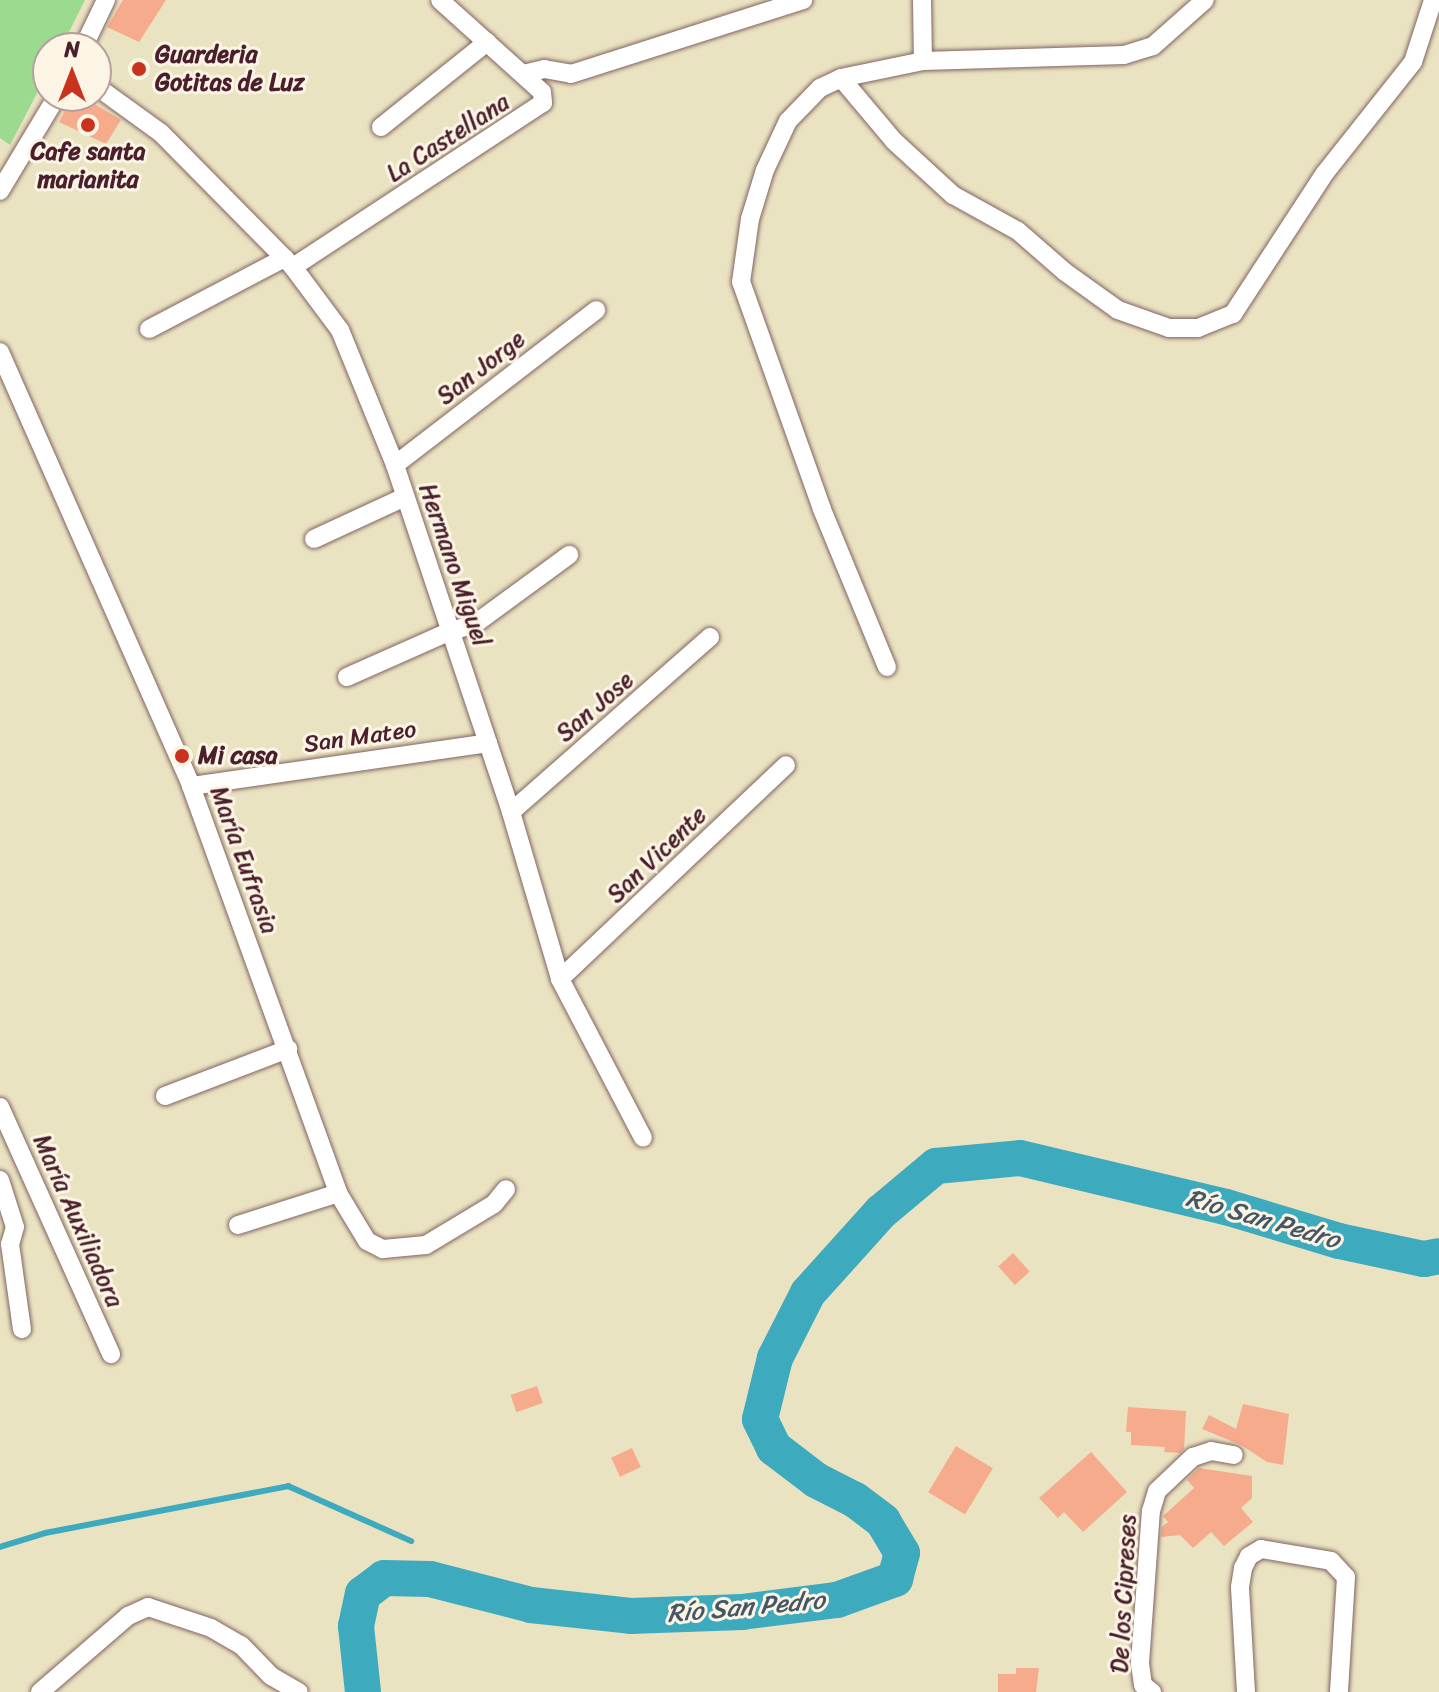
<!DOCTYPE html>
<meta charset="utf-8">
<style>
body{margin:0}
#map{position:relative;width:1439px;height:1692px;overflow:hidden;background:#eae3c2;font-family:Sriracha,sans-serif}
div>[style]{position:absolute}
.green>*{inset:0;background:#9cda8f}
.stream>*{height:6px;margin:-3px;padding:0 3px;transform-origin:3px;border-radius:3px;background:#3eaabd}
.river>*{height:36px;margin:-18px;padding:0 18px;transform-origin:18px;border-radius:18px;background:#3eaabd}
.building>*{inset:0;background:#f6ab8c;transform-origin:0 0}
.roads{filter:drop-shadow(0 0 2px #826460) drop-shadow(0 0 2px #826460)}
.minor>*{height:18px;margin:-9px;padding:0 9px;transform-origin:9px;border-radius:9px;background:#fff}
.dots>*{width:22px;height:22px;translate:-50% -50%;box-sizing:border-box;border:4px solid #fcf5e5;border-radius:50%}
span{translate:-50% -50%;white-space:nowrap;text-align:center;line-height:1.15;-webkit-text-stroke:6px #fcf5e5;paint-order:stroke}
.poi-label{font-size:24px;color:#4a1f2b;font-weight:700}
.left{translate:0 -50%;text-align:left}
.street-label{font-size:24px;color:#4a1f2b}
.water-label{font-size:26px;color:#455765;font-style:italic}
.north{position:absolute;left:32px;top:32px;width:80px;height:80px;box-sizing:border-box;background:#fcf5e5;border:2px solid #b59f9b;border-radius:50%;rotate:0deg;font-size:22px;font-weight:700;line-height:32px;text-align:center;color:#4a1f2b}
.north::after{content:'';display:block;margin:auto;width:28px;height:36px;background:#c8321e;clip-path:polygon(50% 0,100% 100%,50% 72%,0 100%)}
</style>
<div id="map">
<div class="green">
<div style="clip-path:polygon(0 0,85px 0,61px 48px,48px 48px,48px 72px,10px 145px,0 138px)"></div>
</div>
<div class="stream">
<div style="left:0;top:1547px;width:47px;rotate:-17.3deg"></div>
<div style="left:45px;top:1533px;width:248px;rotate:-10.9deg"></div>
<div style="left:288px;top:1486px;width:135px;rotate:24.1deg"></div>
</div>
<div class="river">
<div style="left:363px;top:1692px;width:66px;rotate:-96.1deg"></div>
<div style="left:356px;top:1626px;width:33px;rotate:-78deg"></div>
<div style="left:363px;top:1594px;width:26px;rotate:-37deg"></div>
<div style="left:384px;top:1578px;width:46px;rotate:1.2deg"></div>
<div style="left:430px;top:1579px;width:104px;rotate:14.4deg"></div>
<div style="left:531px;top:1605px;width:100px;rotate:6.3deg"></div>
<div style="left:630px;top:1616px;width:112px;rotate:-2deg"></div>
<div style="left:742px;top:1612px;width:96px;rotate:-7.2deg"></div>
<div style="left:837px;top:1600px;width:62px;rotate:-19.9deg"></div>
<div style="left:895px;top:1579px;width:27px;rotate:-75deg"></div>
<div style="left:902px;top:1553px;width:37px;rotate:-121deg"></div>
<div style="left:883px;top:1521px;width:35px;rotate:-143deg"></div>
<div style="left:855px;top:1500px;width:44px;rotate:-152.9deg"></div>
<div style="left:816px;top:1480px;width:53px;rotate:-142.7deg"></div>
<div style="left:774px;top:1448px;width:32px;rotate:-116deg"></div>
<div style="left:760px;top:1419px;width:63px;rotate:-76.2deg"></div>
<div style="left:775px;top:1358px;width:73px;rotate:-63.1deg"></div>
<div style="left:808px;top:1293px;width:109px;rotate:-48deg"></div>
<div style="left:881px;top:1212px;width:72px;rotate:-39.9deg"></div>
<div style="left:936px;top:1166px;width:84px;rotate:-5.4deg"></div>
<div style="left:1020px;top:1158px;width:212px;rotate:13.4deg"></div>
<div style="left:1226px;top:1207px;width:118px;rotate:16.7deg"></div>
<div style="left:1339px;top:1241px;width:87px;rotate:12deg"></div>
<div style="left:1424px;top:1259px;width:15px;rotate:-11deg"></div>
</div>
<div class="building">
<div style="clip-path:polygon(123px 0,166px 0,139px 42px,107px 27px)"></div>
<div style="clip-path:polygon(73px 96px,81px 96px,121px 120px,106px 144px,59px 122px)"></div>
<div style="left:1013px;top:1253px;width:25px;height:20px;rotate:48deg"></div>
<div style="left:537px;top:1386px;width:18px;height:28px;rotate:71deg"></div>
<div style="clip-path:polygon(1243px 1404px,1289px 1414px,1283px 1465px,1267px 1462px,1241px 1445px,1202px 1429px,1209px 1415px,1236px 1429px)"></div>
<div style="clip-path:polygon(1128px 1407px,1186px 1411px,1184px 1449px,1180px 1453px,1164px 1452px,1165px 1447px,1131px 1445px,1131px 1432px,1126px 1432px)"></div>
<div style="left:956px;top:1446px;width:43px;height:54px;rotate:31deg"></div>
<div style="left:632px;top:1448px;width:21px;height:23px;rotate:65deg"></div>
<div style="clip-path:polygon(1091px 1452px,1127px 1492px,1083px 1532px,1064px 1512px,1058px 1518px,1039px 1498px)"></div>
<div style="clip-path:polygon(1199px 1468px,1252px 1476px,1252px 1498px,1241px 1508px,1253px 1522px,1224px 1546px,1211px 1532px,1193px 1548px,1180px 1535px,1161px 1537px,1162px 1527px,1168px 1522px,1163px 1516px,1194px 1488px,1187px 1480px)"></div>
<div style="clip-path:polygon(1016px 1668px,1039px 1668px,1036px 1692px,998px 1692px,998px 1674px,1016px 1674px)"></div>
</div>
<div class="roads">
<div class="minor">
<div style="left:922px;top:0;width:61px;rotate:89.1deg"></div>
<div style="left:83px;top:48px;width:53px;rotate:-64.4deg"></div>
<div style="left:523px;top:74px;width:22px;rotate:-13deg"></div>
<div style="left:544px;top:69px;width:27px;rotate:10deg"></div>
<div style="left:571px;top:74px;width:244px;rotate:-17.7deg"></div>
<div style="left:841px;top:78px;width:82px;rotate:49.9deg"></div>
<div style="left:894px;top:141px;width:80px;rotate:42.5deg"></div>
<div style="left:953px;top:195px;width:74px;rotate:29deg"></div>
<div style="left:1018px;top:231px;width:62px;rotate:41.1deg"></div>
<div style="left:1065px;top:272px;width:65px;rotate:35.6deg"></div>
<div style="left:1118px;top:310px;width:54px;rotate:19.4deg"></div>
<div style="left:1169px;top:328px;width:29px"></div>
<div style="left:1198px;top:328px;width:38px;rotate:-22deg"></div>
<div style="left:1233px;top:314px;width:168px;rotate:-56.9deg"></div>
<div style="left:1325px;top:173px;width:142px;rotate:-51.6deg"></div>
<div style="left:1413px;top:62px;width:65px;rotate:-72.1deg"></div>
<div style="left:96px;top:86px;width:80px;rotate:35.9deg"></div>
<div style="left:161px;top:133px;width:188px;rotate:45.4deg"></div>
<div style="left:293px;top:267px;width:79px;rotate:53.3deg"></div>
<div style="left:340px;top:330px;width:146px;rotate:67.8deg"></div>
<div style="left:395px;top:465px;width:366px;rotate:71.5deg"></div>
<div style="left:511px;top:812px;width:174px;rotate:73.6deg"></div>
<div style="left:560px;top:979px;width:179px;rotate:62.4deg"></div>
<div style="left:381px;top:127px;width:136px;rotate:-38.7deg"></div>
<div style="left:0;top:191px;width:111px;rotate:-59deg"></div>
<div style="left:293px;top:267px;width:299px;rotate:-33.3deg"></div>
<div style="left:543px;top:103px;width:11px;rotate:-95deg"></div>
<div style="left:542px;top:92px;width:137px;rotate:-138deg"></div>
<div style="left:149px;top:329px;width:153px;rotate:-27.7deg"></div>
<div style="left:0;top:352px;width:474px;rotate:66.2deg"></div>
<div style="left:191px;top:786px;width:433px;rotate:70.1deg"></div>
<div style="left:338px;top:1193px;width:56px;rotate:58.9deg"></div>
<div style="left:367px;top:1241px;width:18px;rotate:27deg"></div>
<div style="left:383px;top:1249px;width:43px;rotate:-5.3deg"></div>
<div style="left:426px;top:1245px;width:79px;rotate:-31.1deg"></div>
<div style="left:494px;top:1204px;width:19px;rotate:-51deg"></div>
<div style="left:395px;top:465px;width:254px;rotate:-37.6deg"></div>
<div style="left:314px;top:539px;width:100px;rotate:-24.8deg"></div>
<div style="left:887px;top:667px;width:171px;rotate:-112.4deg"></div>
<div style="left:822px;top:509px;width:241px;rotate:-109.6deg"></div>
<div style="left:741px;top:282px;width:64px;rotate:-81.9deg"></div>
<div style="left:750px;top:219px;width:51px;rotate:-73deg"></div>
<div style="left:765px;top:170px;width:54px;rotate:-64.9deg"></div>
<div style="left:788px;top:121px;width:46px;rotate:-45.9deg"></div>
<div style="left:820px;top:88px;width:23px;rotate:-25deg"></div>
<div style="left:841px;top:78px;width:84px;rotate:-11.7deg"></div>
<div style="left:923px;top:61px;width:201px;rotate:-1.7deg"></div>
<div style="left:1124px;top:55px;width:30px;rotate:-17deg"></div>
<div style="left:1153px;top:46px;width:69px;rotate:-41.5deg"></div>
<div style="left:347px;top:677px;width:114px;rotate:-23.9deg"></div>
<div style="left:451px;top:631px;width:25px;rotate:-16deg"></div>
<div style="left:475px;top:624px;width:117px;rotate:-36.3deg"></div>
<div style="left:191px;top:786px;width:300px;rotate:-8.2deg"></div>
<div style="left:511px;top:812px;width:265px;rotate:-41.3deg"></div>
<div style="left:560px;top:979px;width:311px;rotate:-43.4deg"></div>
<div style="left:165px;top:1096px;width:132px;rotate:-20.9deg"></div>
<div style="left:0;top:1107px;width:271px;rotate:65.8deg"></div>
<div style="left:0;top:1180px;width:49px;rotate:72.3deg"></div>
<div style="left:15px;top:1227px;width:18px;rotate:106deg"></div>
<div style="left:10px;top:1244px;width:86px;rotate:82deg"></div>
<div style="left:238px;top:1225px;width:105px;rotate:-17.7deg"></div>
<div style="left:40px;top:1692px;width:116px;rotate:-40.8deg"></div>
<div style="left:128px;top:1616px;width:22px;rotate:-24deg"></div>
<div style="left:148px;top:1607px;width:66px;rotate:18.4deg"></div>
<div style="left:211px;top:1628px;width:34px;rotate:30deg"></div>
<div style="left:241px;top:1645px;width:43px;rotate:45.9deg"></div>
<div style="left:271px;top:1676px;width:32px;rotate:30deg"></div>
<div style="left:1152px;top:1692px;width:11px;rotate:-142deg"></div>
<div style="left:1143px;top:1685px;width:22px;rotate:-98deg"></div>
<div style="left:1140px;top:1663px;width:152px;rotate:-85.9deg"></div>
<div style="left:1151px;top:1511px;width:21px;rotate:-73deg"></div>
<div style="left:1157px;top:1491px;width:50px;rotate:-43.4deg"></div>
<div style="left:1193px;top:1457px;width:19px;rotate:-18deg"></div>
<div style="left:1211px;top:1451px;width:23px;rotate:10deg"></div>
<div style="left:1246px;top:1692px;width:105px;rotate:-93.3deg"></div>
<div style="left:1240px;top:1587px;width:19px;rotate:-81deg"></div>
<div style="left:1243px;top:1568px;width:13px;rotate:-63deg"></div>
<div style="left:1249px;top:1556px;width:14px;rotate:-30deg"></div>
<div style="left:1261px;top:1549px;width:71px;rotate:9.7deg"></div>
<div style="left:1331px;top:1561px;width:22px;rotate:47deg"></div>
<div style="left:1346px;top:1577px;width:115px;rotate:93.5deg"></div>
</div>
</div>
<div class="dots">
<div style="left:139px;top:69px;background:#c8321e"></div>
<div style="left:88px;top:125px;background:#c8321e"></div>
<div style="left:182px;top:756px;background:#c8321e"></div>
</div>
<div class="poi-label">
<span class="left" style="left:155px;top:69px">Guarderia<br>Gotitas de Luz</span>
<span style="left:88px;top:166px">Cafe santa<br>marianita</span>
<span class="left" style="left:198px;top:756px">Mi casa</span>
</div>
<div class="street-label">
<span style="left:448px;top:138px;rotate:-33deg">La Castellana</span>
<span style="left:481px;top:368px;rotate:-38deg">San Jorge</span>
<span style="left:454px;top:565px;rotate:71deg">Hermano Miguel</span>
<span style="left:595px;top:707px;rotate:-41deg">San Jose</span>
<span style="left:360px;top:737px;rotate:-8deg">San Mateo</span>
<span style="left:657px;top:855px;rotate:-44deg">San Vicente</span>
<span style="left:244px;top:860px;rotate:70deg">María Eufrasia</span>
<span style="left:78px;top:1221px;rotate:66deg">María Auxiliadora</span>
<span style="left:1124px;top:1594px;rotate:-87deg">De los Cipreses</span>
</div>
<div class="water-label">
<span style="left:1263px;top:1219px;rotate:16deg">Río San Pedro</span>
<span style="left:746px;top:1607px;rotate:-5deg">Río San Pedro</span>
</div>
<div class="north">N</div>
</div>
